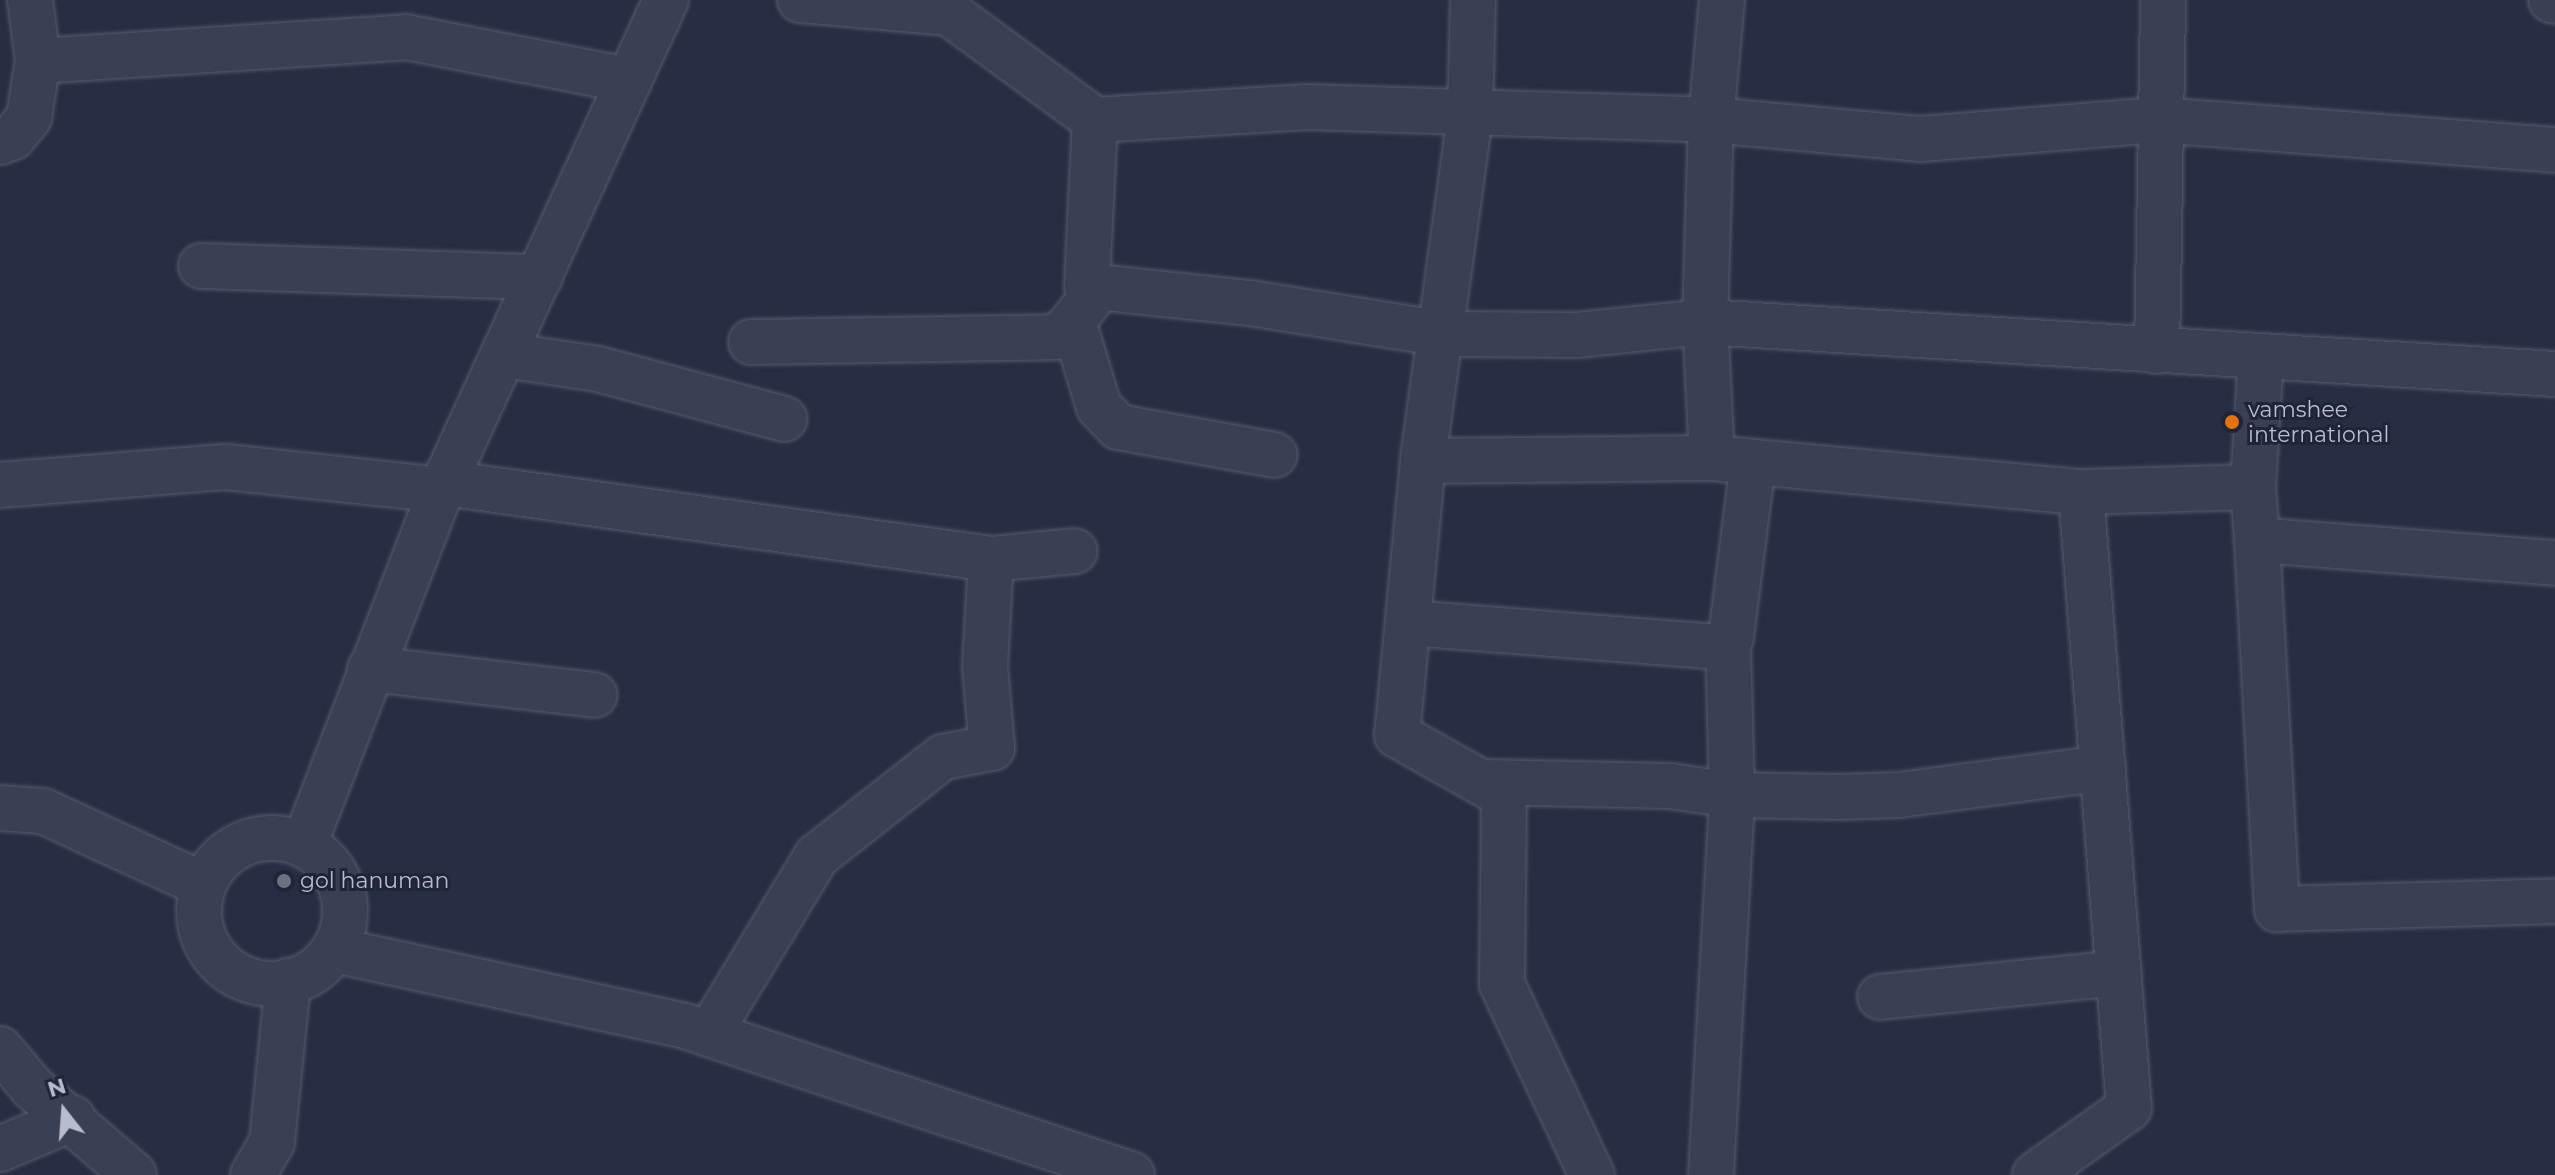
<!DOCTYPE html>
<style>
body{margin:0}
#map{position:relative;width:2555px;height:1175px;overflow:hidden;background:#262e43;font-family:Montserrat,sans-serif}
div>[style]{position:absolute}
.roads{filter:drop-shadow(0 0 2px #565b6d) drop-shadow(0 0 2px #565b6d)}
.minor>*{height:44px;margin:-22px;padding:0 22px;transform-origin:22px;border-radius:22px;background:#3a4053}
.minor>.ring{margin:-22px;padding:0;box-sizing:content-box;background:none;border:44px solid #3a4053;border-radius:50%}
.dots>*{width:22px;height:22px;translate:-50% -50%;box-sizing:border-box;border:4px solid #1f2538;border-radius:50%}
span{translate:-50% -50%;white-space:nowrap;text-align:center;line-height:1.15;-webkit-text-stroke:6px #1f2538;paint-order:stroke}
.poi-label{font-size:22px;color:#b8bccc}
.left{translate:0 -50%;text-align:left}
.north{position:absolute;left:24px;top:1071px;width:80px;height:80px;-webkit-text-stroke:6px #1f2538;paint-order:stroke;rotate:343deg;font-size:22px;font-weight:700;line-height:32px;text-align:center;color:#b8bccc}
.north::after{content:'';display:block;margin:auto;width:28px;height:36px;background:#b8bccc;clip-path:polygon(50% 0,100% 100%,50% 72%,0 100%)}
</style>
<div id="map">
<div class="roads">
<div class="minor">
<div style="left:30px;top:0;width:62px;rotate:82.5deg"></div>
<div style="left:38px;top:61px;width:369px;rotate:-3.7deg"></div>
<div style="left:406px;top:37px;width:226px;rotate:11deg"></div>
<div style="left:800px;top:0;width:150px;rotate:5deg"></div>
<div style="left:949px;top:13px;width:181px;rotate:36.2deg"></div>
<div style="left:1095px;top:120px;width:212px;rotate:-3.5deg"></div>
<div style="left:1307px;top:107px;width:404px;rotate:1.8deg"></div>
<div style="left:1711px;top:120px;width:211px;rotate:5.2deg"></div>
<div style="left:1921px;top:139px;width:238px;rotate:-4.6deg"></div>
<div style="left:2158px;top:120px;width:398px;rotate:4.3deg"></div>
<div style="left:1473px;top:0;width:116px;rotate:91.5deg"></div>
<div style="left:1470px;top:116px;width:348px;rotate:97.8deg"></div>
<div style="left:1423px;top:461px;width:275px;rotate:95.4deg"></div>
<div style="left:1397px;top:735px;width:123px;rotate:29.3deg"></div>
<div style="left:1504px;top:795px;width:189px;rotate:90.6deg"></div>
<div style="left:1502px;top:984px;width:211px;rotate:64.8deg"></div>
<div style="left:2551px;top:0;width:4px;rotate:14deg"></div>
<div style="left:1095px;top:120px;width:166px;rotate:92.8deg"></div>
<div style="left:1087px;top:286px;width:164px;rotate:6deg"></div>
<div style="left:1250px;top:303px;width:196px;rotate:9.1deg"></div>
<div style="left:1444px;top:334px;width:133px;rotate:0.4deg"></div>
<div style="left:1577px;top:335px;width:129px;rotate:-5.8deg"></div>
<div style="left:1705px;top:322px;width:852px;rotate:3.5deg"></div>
<div style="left:0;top:142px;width:14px;rotate:-21deg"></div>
<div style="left:13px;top:137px;width:26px;rotate:-51deg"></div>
<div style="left:29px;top:117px;width:57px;rotate:-80.9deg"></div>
<div style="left:201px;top:266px;width:339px;rotate:1.9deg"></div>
<div style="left:1073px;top:321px;width:90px;rotate:73.2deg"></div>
<div style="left:1099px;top:407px;width:28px;rotate:46deg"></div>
<div style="left:1118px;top:427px;width:159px;rotate:10.1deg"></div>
<div style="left:751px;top:342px;width:303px;rotate:-0.9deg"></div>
<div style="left:1054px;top:337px;width:14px;rotate:-30deg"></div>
<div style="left:1066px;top:330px;width:53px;rotate:-51.8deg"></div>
<div style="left:2157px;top:351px;width:351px;rotate:-89deg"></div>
<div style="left:504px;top:355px;width:95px;rotate:8.5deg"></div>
<div style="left:598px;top:369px;width:193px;rotate:15deg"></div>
<div style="left:1712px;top:458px;width:136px;rotate:-92.9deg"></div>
<div style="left:1705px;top:322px;width:202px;rotate:-88.3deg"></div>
<div style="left:1711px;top:120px;width:121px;rotate:-84.8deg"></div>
<div style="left:1423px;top:461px;width:289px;rotate:-0.6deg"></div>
<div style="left:1712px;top:458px;width:371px;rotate:5.3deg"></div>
<div style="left:2081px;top:492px;width:172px;rotate:-1.7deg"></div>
<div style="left:2253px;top:487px;width:53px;rotate:85.7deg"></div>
<div style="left:2257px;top:540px;width:299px;rotate:4.4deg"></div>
<div style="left:445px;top:483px;width:551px;rotate:7.92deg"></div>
<div style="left:0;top:485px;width:227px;rotate:-4.6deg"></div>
<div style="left:226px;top:467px;width:216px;rotate:6.1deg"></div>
<div style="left:2253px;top:487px;width:131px;rotate:-86.5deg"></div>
<div style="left:2257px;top:540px;width:370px;rotate:86.9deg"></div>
<div style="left:2277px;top:909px;width:278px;rotate:-1.6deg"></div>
<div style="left:1408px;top:623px;width:314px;rotate:4.4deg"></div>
<div style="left:1721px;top:647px;width:14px;rotate:-45deg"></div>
<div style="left:1731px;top:637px;width:176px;rotate:-82.8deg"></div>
<div style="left:370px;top:669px;width:226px;rotate:6.6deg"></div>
<div style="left:1482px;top:782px;width:188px;rotate:1.2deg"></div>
<div style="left:1670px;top:786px;width:63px;rotate:8.3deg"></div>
<div style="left:1732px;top:795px;width:108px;rotate:1.1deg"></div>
<div style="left:1840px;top:797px;width:59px;rotate:-1.9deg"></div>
<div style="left:1899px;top:795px;width:206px;rotate:-7.5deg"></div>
<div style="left:0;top:808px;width:43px;rotate:4deg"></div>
<div style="left:43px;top:811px;width:176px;rotate:24.8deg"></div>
<div class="ring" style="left:199px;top:838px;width:102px;height:102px"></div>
<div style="left:304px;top:845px;width:381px;rotate:-68.9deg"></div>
<div style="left:441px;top:490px;width:539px;rotate:-65.34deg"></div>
<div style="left:334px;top:950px;width:359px;rotate:12.2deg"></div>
<div style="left:685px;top:1026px;width:471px;rotate:18.4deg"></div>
<div style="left:1880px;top:997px;width:240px;rotate:-5.7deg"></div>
<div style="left:709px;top:1034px;width:208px;rotate:-58.8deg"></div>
<div style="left:817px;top:856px;width:160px;rotate:-38.2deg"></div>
<div style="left:943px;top:757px;width:50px;rotate:-10.4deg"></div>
<div style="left:992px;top:748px;width:82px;rotate:-94.9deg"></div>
<div style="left:985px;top:666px;width:107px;rotate:-86.8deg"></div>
<div style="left:991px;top:559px;width:84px;rotate:-5.4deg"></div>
<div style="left:0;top:1049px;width:51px;rotate:49.8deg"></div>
<div style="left:33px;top:1088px;width:133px;rotate:40.7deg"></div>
<div style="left:0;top:1149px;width:79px;rotate:-23deg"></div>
<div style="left:253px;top:1175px;width:38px;rotate:-60deg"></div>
<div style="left:272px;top:1142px;width:162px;rotate:-84.3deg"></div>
<div style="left:1711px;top:1175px;width:381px;rotate:-86.8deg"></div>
<div style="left:1732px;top:795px;width:152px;rotate:-91.5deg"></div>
<div style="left:2035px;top:1175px;width:115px;rotate:-35.5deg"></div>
<div style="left:2129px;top:1108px;width:618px;rotate:-94.46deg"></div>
</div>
</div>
<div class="dots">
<div style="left:2232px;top:422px;background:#e8710a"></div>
<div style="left:284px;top:881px;background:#6b7280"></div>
</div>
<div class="poi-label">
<span class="left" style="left:2248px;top:422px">vamshee<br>international</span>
<span class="left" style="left:300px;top:881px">gol hanuman</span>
</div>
<div class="north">N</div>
</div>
